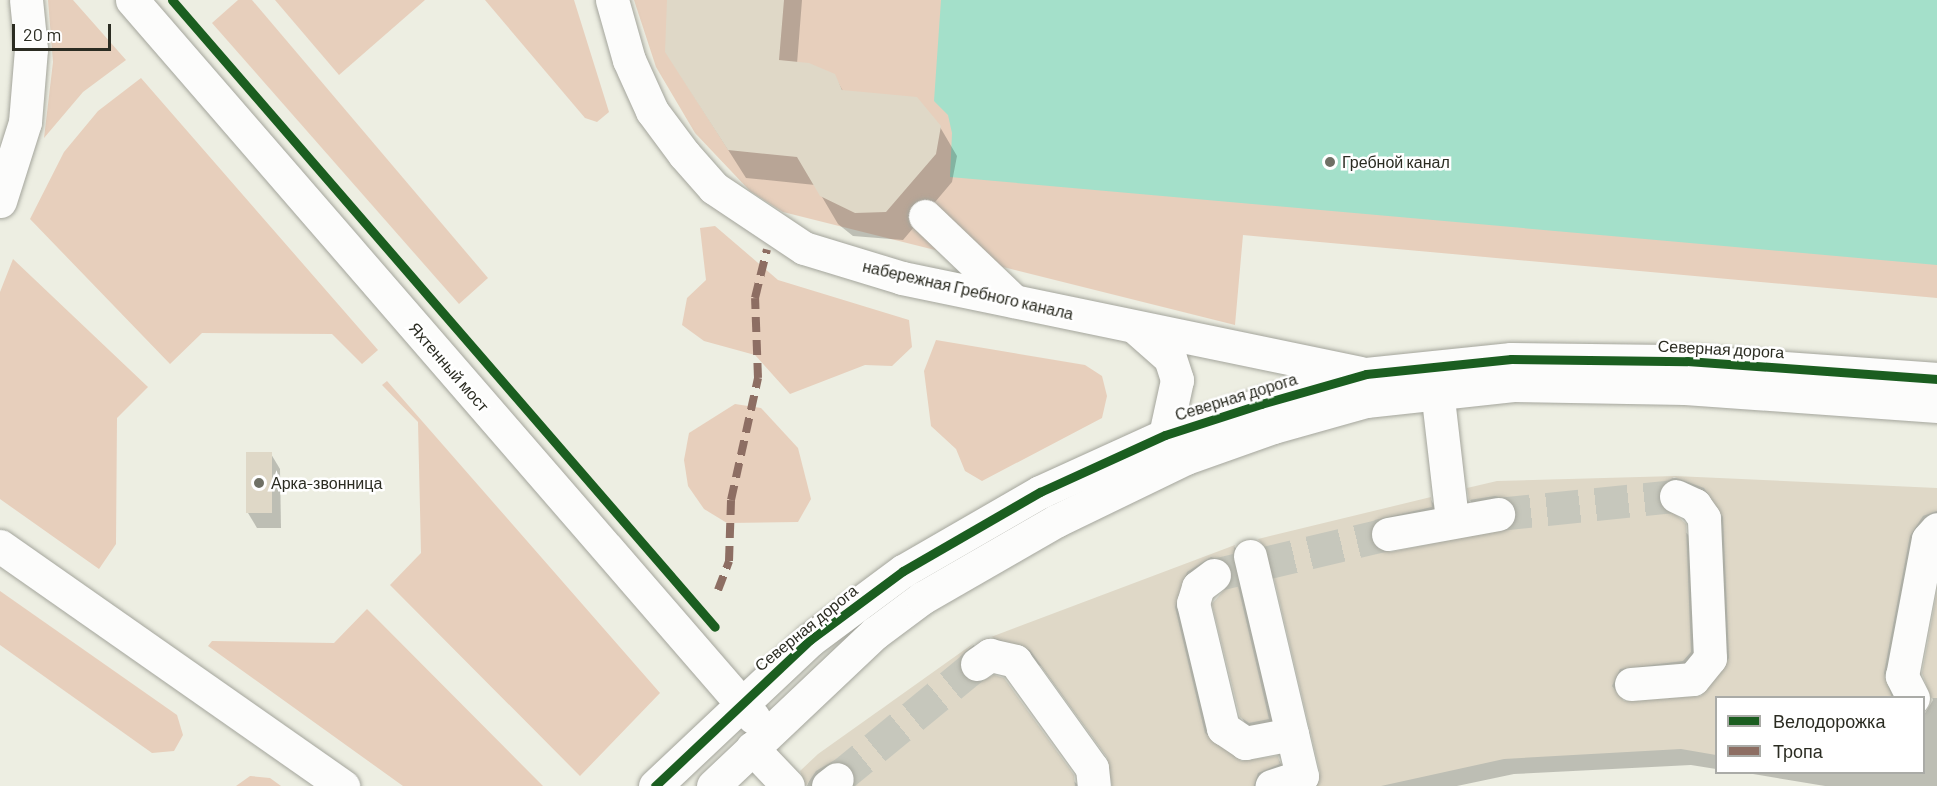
<!DOCTYPE html>
<meta charset="utf-8">
<style>
body{margin:0}
#map{position:relative;width:1937px;height:786px;overflow:hidden;background:#edeee2;font-family:Barlow,sans-serif}
div>[style]{position:absolute}
.green>*{inset:0;background:#e7cfbc}
.water>*{inset:0;background:#a4e0ca}
.shadow>*{inset:0;background:#0003}
.building>*{inset:0;background:#dfd8c7;transform-origin:0 0}
.minor-tunnel>*{height:33px;margin-top:-16.5px;transform-origin:0;background:repeating-linear-gradient(90deg,#c6c7bc 0 33px,transparent 0 49px)}
.roads{filter:drop-shadow(0 0 2px #a4a59c) drop-shadow(0 0 2px #a4a59c)}
.minor>*{height:33px;margin:-16.5px;padding:0 16.5px;transform-origin:16.5px;border-radius:16.5px;background:#fcfcfb}
.quiet>*{height:8px;margin-top:-4px;transform-origin:0;background:repeating-linear-gradient(90deg,#8d6e63 0 15px,transparent 0 23px)}
.cycleway>*{height:9px;margin:-4.5px;padding:0 4.5px;transform-origin:4.5px;border-radius:4.5px;background:#1b5e20}
.dots>*{width:16px;height:16px;translate:-50% -50%;box-sizing:border-box;border:3px solid #fff;border-radius:50%}
span{translate:-50% -50%;white-space:nowrap;text-align:center;line-height:1.15;-webkit-text-stroke:5px #fff;paint-order:stroke}
.poi-label{font-size:16px;color:#2b2c22}
.left{translate:0 -50%;text-align:left}
.street-label{font-size:16px;color:#2b2c22}
.legend{position:absolute;left:1715px;top:696px;width:210px;height:78px;box-sizing:border-box;background:#fff;border:2px solid #aaaba7;margin:0;padding:8px 10px;list-style:none;font-size:18px;color:#2b2c22}
.legend li{display:flex;align-items:center;gap:12px;height:30px}
.legend b{width:30px;border:2px solid #aaaba7}
.scale{position:absolute;left:12px;top:24px;width:99px;height:27px;box-sizing:border-box;border:3px solid #2b2c22;border-top:0;padding-left:8px;font-size:18px;line-height:21px;white-space:nowrap;color:#2b2c22;-webkit-text-stroke:4px #fff;paint-order:stroke}
</style>
<div id="map">
<div class="green">
<div style="clip-path:polygon(48px 0,73px 0,126px 60px,83px 92px,44px 138px,53px 62px)"></div>
<div style="clip-path:polygon(238px 0,252px 0,488px 278px,459px 304px,212px 23px)"></div>
<div style="clip-path:polygon(275px 0,425px 0,339px 75px)"></div>
<div style="clip-path:polygon(485px 0,574px 0,609px 112px,597px 122px,585px 118px)"></div>
<div style="clip-path:polygon(634px 0,1937px 0,1937px 298px,1243px 235px,1235px 325px,783px 212px,750px 191px,695px 133px,656px 67px)"></div>
<div style="clip-path:polygon(141px 78px,378px 350px,362px 364px,332px 334px,202px 333px,170px 364px,30px 219px,64px 152px,98px 111px)"></div>
<div style="clip-path:polygon(715px 226px,778px 280px,909px 320px,912px 347px,892px 366px,865px 365px,790px 394px,755px 355px,704px 341px,682px 325px,687px 298px,706px 280px,700px 228px)"></div>
<div style="clip-path:polygon(13px 259px,148px 387px,117px 418px,116px 544px,99px 569px,0 499px,0 292px)"></div>
<div style="clip-path:polygon(936px 340px,1085px 365px,1102px 376px,1107px 396px,1102px 418px,982px 481px,965px 471px,956px 449px,931px 426px,924px 371px)"></div>
<div style="clip-path:polygon(387px 381px,660px 693px,580px 776px,390px 585px,421px 553px,418px 422px,382px 385px)"></div>
<div style="clip-path:polygon(735px 404px,761px 408px,798px 448px,811px 499px,798px 522px,727px 523px,704px 509px,688px 486px,684px 460px,689px 433px)"></div>
<div style="clip-path:polygon(0 591px,177px 715px,183px 735px,174px 751px,152px 753px,0 645px)"></div>
<div style="clip-path:polygon(367px 609px,543px 786px,403px 786px,208px 646px,212px 641px,334px 643px)"></div>
<div style="clip-path:polygon(250px 776px,270px 778px,281px 786px,236px 786px)"></div>
</div>
<div class="water">
<div style="clip-path:polygon(941px 0,1937px 0,1937px 265px,950px 177px,952px 133px,948px 115px,934px 101px)"></div>
</div>
<div class="shadow">
<div style="clip-path:polygon(670px 0,802px 0,797px 64px,834px 75px,843px 91px,940px 127px,957px 156px,952px 182px,903px 240px,853px 236px,838px 224px,815px 185px,746px 178px,666px 52px)"></div>
<div style="clip-path:polygon(271px 454px,280px 469px,281px 528px,257px 528px,248px 513px)"></div>
<div style="clip-path:polygon(evenodd,1675px 478px,1937px 489px,1937px 530px,1895px 698px,1716px 698px,1716px 769px,1691px 765px,1514px 774px,1457px 786px,1314px 786px,1322px 772px,1271px 558px,1260px 540px,1430px 498px,1439px 514px,1384px 536px,1379px 550px,1391px 554px,1502px 534px,1517px 521px,1516px 515px,1505px 511px,1479px 515px,1470px 500px,1497px 482px,1675px 478px,1714px 504px,1721px 513px,1726px 670px,1702px 697px,1620px 702px,1629px 684px,1699px 668px,1694px 541px,1668px 514px,1714px 504px)"></div>
<div style="clip-path:polygon(evenodd,1235px 547px,1243px 562px,1277px 735px,1250px 732px,1241px 716px,1234px 575px,1221px 572px,1183px 615px,1211px 739px,1240px 763px,1277px 757px,1286px 773px,1273px 786px,1114px 786px,1110px 761px,1041px 666px,1002px 652px,993px 637px,1235px 547px,1234px 564px,1239px 583px,1235px 579px,1234px 564px)"></div>
<div style="clip-path:polygon(1937px 600px,1937px 786px,1825px 786px,1741px 772px,1924px 772px,1924px 715px,1933px 700px,1923px 673px)"></div>
<div style="clip-path:polygon(974px 645px,982px 660px,968px 673px,969px 680px,1079px 786px,854px 786px,855px 777px,830px 786px,807px 786px,819px 755px)"></div>
</div>
<div class="building">
<div style="clip-path:polygon(667px 0,784px 0,779px 60px,809px 63px,835px 74px,842px 90px,917px 97px,941px 126px,936px 154px,886px 212px,855px 213px,820px 196px,797px 157px,728px 150px,665px 52px)"></div>
<div style="left:246px;top:452px;width:26px;height:61px"></div>
<div style="clip-path:polygon(evenodd,1675px 476px,1937px 488px,1937px 511px,1923px 516px,1910px 536px,1884px 673px,1892px 698px,1716px 698px,1716px 755px,1681px 749px,1504px 759px,1381px 786px,1317px 786px,1320px 772px,1268px 552px,1258px 539px,1431px 497px,1432px 507px,1375px 520px,1370px 528px,1373px 546px,1391px 552px,1511px 528px,1516px 511px,1512px 501px,1495px 496px,1469px 500px,1467px 488px,1497px 481px,1675px 476px,1674px 477px,1704px 488px,1723px 517px,1729px 658px,1701px 696px,1624px 701px,1612px 686px,1620px 669px,1683px 661px,1691px 652px,1686px 524px,1657px 498px,1659px 487px,1674px 477px)"></div>
<div style="clip-path:polygon(1235px 545px,1232px 560px,1269px 719px,1249px 723px,1240px 717px,1212px 604px,1231px 582px,1229px 563px,1211px 557px,1187px 572px,1175px 607px,1205px 733px,1241px 761px,1278px 756px,1280px 764px,1258px 773px,1254px 786px,1112px 786px,1107px 757px,1030px 650px,991px 637px)"></div>
<div style="clip-path:polygon(1937px 592px,1937px 698px,1931px 698px,1922px 673px)"></div>
<div style="clip-path:polygon(974px 643px,960px 657px,962px 675px,978px 683px,994px 675px,1004px 678px,1074px 775px,1075px 786px,854px 786px,852px 768px,835px 760px,816px 771px,806px 786px,800px 771px,818px 754px)"></div>
</div>
<div class="minor-tunnel">
<div style="left:1498px;top:514px;width:179px;rotate:-5.8deg"></div>
<div style="left:1214px;top:575px;width:179px;rotate:-13.3deg"></div>
<div style="left:837px;top:779px;width:181px;rotate:-39.4deg"></div>
</div>
<div class="roads">
<div class="minor">
<div style="left:132px;top:0;width:949px;rotate:49.1deg"></div>
<div style="left:612px;top:0;width:62px;rotate:74.2deg"></div>
<div style="left:629px;top:60px;width:56px;rotate:65.7deg"></div>
<div style="left:652px;top:111px;width:54px;rotate:53.3deg"></div>
<div style="left:684px;top:154px;width:45px;rotate:48.6deg"></div>
<div style="left:714px;top:188px;width:108px;rotate:33.7deg"></div>
<div style="left:804px;top:248px;width:102px;rotate:17deg"></div>
<div style="left:902px;top:278px;width:468px;rotate:11.7deg"></div>
<div style="left:0;top:201px;width:83px;rotate:-72.4deg"></div>
<div style="left:25px;top:122px;width:73px;rotate:-85.3deg"></div>
<div style="left:31px;top:49px;width:49px;rotate:-95.8deg"></div>
<div style="left:925px;top:216px;width:123px;rotate:43.7deg"></div>
<div style="left:1136px;top:328px;width:45px;rotate:41.4deg"></div>
<div style="left:1170px;top:358px;width:23px;rotate:72deg"></div>
<div style="left:1177px;top:380px;width:56px;rotate:102.3deg"></div>
<div style="left:1165px;top:435px;width:17px;rotate:69deg"></div>
<div style="left:1437px;top:390px;width:130px;rotate:83.4deg"></div>
<div style="left:1388px;top:534px;width:112px;rotate:-10.3deg"></div>
<div style="left:0;top:546px;width:419px;rotate:35deg"></div>
<div style="left:1250px;top:556px;width:226px;rotate:76.7deg"></div>
<div style="left:1302px;top:776px;width:32px;rotate:162deg"></div>
<div style="left:1214px;top:575px;width:20px;rotate:143deg"></div>
<div style="left:1198px;top:587px;width:17px;rotate:107deg"></div>
<div style="left:1193px;top:603px;width:129px;rotate:76.5deg"></div>
<div style="left:1223px;top:728px;width:27px;rotate:34deg"></div>
<div style="left:1245px;top:743px;width:48px;rotate:-10.8deg"></div>
<div style="left:977px;top:664px;width:16px;rotate:-35deg"></div>
<div style="left:990px;top:655px;width:26px;rotate:13deg"></div>
<div style="left:1015px;top:661px;width:132px;rotate:54.3deg"></div>
<div style="left:1092px;top:768px;width:18px;rotate:84deg"></div>
<div style="left:1631px;top:684px;width:62px;rotate:-4.6deg"></div>
<div style="left:1693px;top:679px;width:27px;rotate:-51deg"></div>
<div style="left:1710px;top:658px;width:140px;rotate:-92.5deg"></div>
<div style="left:1704px;top:518px;width:16px;rotate:-125deg"></div>
<div style="left:1695px;top:505px;width:21px;rotate:-155deg"></div>
<div style="left:1913px;top:698px;width:25px;rotate:-117deg"></div>
<div style="left:1902px;top:676px;width:139px;rotate:-79.3deg"></div>
<div style="left:1928px;top:539px;width:13px;rotate:-48deg"></div>
<div style="left:752px;top:748px;width:52px;rotate:46.5deg"></div>
<div style="left:655px;top:786px;width:213px;rotate:-43.3deg"></div>
<div style="left:810px;top:640px;width:116px;rotate:-36.6deg"></div>
<div style="left:903px;top:571px;width:158px;rotate:-30deg"></div>
<div style="left:1040px;top:492px;width:137px;rotate:-24.5deg"></div>
<div style="left:1165px;top:435px;width:101px;rotate:-17.9deg"></div>
<div style="left:1261px;top:404px;width:109px;rotate:-15.9deg"></div>
<div style="left:1366px;top:374px;width:146px;rotate:-5.9deg"></div>
<div style="left:1511px;top:359px;width:176px;rotate:0.7deg"></div>
<div style="left:1687px;top:361px;width:251px;rotate:4.1deg"></div>
<div style="left:713px;top:786px;width:223px;rotate:-43.4deg"></div>
<div style="left:875px;top:633px;width:59px;rotate:-36.7deg"></div>
<div style="left:922px;top:598px;width:155px;rotate:-29.9deg"></div>
<div style="left:1056px;top:521px;width:144px;rotate:-25.9deg"></div>
<div style="left:1186px;top:458px;width:92px;rotate:-19.6deg"></div>
<div style="left:1273px;top:427px;width:97px;rotate:-15.6deg"></div>
<div style="left:1366px;top:401px;width:148px;rotate:-6.2deg"></div>
<div style="left:1513px;top:385px;width:172px;rotate:1deg"></div>
<div style="left:1685px;top:388px;width:253px;rotate:4.1deg"></div>
<div style="left:828px;top:786px;width:11px;rotate:-38deg"></div>
</div>
</div>
<div class="quiet">
<div style="left:718px;top:590px;width:31px;rotate:-69deg"></div>
<div style="left:729px;top:561px;width:61px;rotate:-88.1deg"></div>
<div style="left:731px;top:500px;width:125px;rotate:-77.5deg"></div>
<div style="left:758px;top:378px;width:80px;rotate:-92.1deg"></div>
<div style="left:755px;top:298px;width:50px;rotate:-76.2deg"></div>
</div>
<div class="cycleway">
<div style="left:172px;top:0;width:829px;rotate:49.11deg"></div>
<div style="left:655px;top:786px;width:213px;rotate:-43.3deg"></div>
<div style="left:810px;top:640px;width:116px;rotate:-36.6deg"></div>
<div style="left:903px;top:571px;width:158px;rotate:-30deg"></div>
<div style="left:1040px;top:492px;width:137px;rotate:-24.5deg"></div>
<div style="left:1165px;top:435px;width:101px;rotate:-17.9deg"></div>
<div style="left:1261px;top:404px;width:109px;rotate:-15.9deg"></div>
<div style="left:1366px;top:374px;width:146px;rotate:-5.9deg"></div>
<div style="left:1511px;top:359px;width:176px;rotate:0.7deg"></div>
<div style="left:1687px;top:361px;width:251px;rotate:4.1deg"></div>
</div>
<div class="dots">
<div style="left:1330px;top:162px;background:#6f7065"></div>
<div style="left:259px;top:483px;background:#6f7065"></div>
</div>
<div class="poi-label">
<span class="left" style="left:1342px;top:162px">Гребной канал</span>
<span class="left" style="left:271px;top:483px">Арка-звонница</span>
</div>
<div class="street-label">
<span style="left:968px;top:290px;rotate:13deg">набережная Гребного канала</span>
<span style="left:1721px;top:349px;rotate:3deg">Северная дорога</span>
<span style="left:449px;top:367px;rotate:49deg">Яхтенный мост</span>
<span style="left:1236px;top:397px;rotate:-17deg">Северная дорога</span>
<span style="left:806px;top:628px;rotate:-39deg">Северная дорога</span>
</div>
<ul class="legend">
<li><b style="height:8px;background:#1b5e20"></b>Велодорожка</li>
<li><b style="height:8px;background:#8d6e63"></b>Тропа</li>
</ul>
<div class="scale">20 m</div>
</div>
